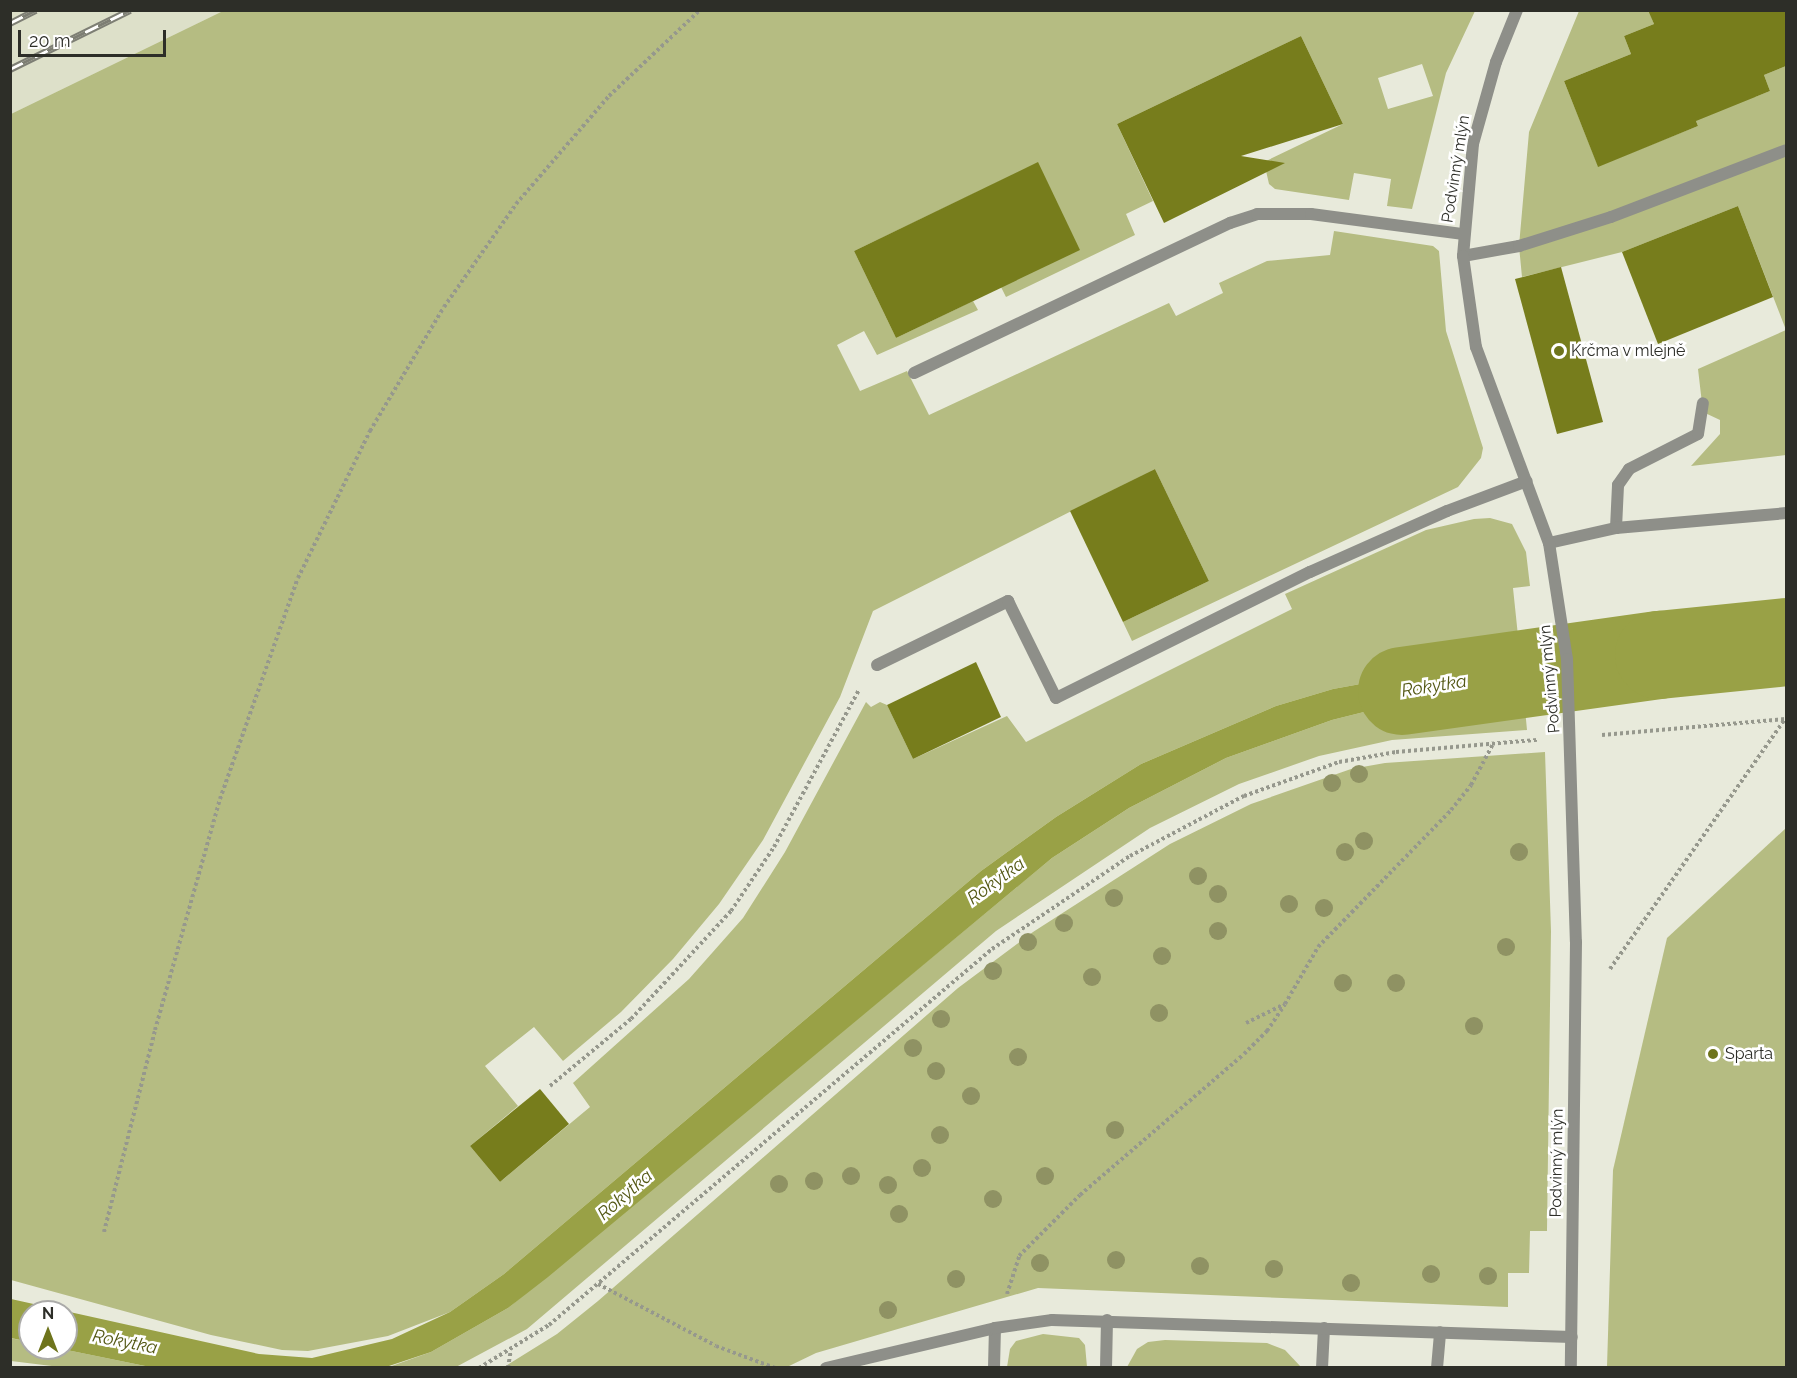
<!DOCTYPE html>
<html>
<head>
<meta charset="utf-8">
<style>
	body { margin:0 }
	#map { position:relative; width:1797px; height:1378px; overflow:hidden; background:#e8eadb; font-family:Raleway,sans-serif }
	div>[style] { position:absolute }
	.built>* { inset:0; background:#dde0c9 }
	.green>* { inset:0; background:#b5bc82 }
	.water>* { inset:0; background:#99a146 }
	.river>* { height:88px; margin:-44px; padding:0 44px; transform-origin:44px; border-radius:44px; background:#99a146 }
	.building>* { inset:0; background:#777d1c }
	.path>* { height:4px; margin-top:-2px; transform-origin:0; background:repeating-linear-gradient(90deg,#96988d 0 3px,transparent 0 6px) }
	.lane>* { height:12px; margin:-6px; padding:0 6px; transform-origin:6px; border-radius:6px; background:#8e8f89 }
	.street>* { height:12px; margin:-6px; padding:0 6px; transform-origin:6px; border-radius:6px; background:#8e8f89 }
	.rail>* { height:7px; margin-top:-3.5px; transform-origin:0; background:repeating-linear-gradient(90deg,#fff 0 14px,#7d7e74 0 28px); box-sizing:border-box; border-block:2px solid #7d7e74 }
	.trees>* { width:18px; height:18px; margin:-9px; border-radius:50%; background:#8f9263 }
	.dots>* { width:16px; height:16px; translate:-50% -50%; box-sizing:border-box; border:3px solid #fff; border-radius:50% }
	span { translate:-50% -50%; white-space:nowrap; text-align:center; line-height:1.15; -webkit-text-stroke:5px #fff; paint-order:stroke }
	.street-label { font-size:16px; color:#2d2e28 }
	.poi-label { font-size:16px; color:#2d2e28 }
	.left { translate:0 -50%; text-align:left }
	.water-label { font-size:18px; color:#545815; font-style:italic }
	.frame { position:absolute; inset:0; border:12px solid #2d2e28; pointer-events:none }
	.north { position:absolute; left:18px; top:1300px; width:60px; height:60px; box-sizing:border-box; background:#fff; border:2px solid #ababa9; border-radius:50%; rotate:0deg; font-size:16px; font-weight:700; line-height:24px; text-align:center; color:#2d2e28 }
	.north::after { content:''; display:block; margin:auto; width:21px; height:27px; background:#6e741c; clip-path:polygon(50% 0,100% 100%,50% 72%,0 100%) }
	.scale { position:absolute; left:18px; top:30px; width:148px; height:27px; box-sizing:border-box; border:3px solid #2d2e28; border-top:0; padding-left:8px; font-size:18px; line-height:21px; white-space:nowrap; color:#2d2e28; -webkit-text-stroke:4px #fff; paint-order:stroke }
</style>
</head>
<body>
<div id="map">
	<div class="built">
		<div style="clip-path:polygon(11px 10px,223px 10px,223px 11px,11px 114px)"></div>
	</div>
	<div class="green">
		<div style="clip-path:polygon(evenodd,223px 11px,1475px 11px,1446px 73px,1412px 209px,1387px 206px,1391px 179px,1354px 173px,1349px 200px,1275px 189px,1269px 184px,1264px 162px,1343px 124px,1301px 36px,1117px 124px,1153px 201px,1126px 214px,1135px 235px,1006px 297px,1001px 287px,1038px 163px,854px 251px,896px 338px,973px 301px,978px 310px,877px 355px,864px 331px,837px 345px,860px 391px,907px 371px,929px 415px,1169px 303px,1176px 316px,1223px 293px,1219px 283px,1267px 261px,1330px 255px,1334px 231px,1433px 246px,1439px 251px,1446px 331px,1483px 448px,1481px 458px,1458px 487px,1132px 641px,1123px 622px,1209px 581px,1155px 469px,873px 611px,840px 697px,763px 840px,719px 904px,673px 959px,621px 1012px,563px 1061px,534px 1027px,485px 1066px,518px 1106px,470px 1146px,500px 1182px,590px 1107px,573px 1083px,689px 979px,743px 918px,785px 852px,866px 702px,871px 707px,880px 702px,887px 705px,913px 759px,1007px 716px,1026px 742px,1292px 609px,1285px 594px,1426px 530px,1474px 519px,1490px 518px,1512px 524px,1526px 552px,1530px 586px,1513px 588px,1520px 655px,1333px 689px,1276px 706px,1141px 764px,1056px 817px,981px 871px,504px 1274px,450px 1312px,388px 1336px,308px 1351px,282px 1350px,211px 1335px,11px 1280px,11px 114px,223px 11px,1422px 64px,1433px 96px,1388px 109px,1378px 78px,1422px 64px)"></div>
		<div style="clip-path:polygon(1579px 11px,1666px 11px,1651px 16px,1654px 24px,1624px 36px,1631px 54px,1564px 81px,1598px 166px,1698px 126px,1690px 106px,1710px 115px,1752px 92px,1755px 97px,1770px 91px,1764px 75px,1786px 66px,1786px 455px,1691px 466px,1720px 434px,1720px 420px,1703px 412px,1698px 369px,1786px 330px,1738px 206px,1622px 252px,1522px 277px,1519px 246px,1529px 132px)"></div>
		<div style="clip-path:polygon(1523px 688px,1527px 730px,1392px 740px,1319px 756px,1239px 784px,1150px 828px,996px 931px,527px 1329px,456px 1367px,386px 1368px,431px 1352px,508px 1308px,1052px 858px,1129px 808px,1226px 758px,1332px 720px,1388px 706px)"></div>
		<div style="clip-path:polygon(1545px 752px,1551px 931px,1547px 1231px,1530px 1231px,1529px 1273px,1508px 1273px,1508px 1307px,1038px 1288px,816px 1353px,787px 1367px,504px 1367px,557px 1334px,598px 1301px,958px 988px,1033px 932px,1170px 844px,1251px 804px,1351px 769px,1385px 763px)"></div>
		<div style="clip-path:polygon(1786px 828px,1786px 1367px,1607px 1367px,1613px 1170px,1667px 938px)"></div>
		<div style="clip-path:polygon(1043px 1334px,1079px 1338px,1085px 1345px,1087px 1367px,1007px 1367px,1010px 1349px,1016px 1341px)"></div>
		<div style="clip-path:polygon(10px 1338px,30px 1342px,30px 1348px,57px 1348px,150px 1367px,60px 1367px,11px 1361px)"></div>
		<div style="clip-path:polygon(1165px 1340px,1267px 1343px,1285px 1350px,1301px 1367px,1127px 1367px,1137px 1349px,1148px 1342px)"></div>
	</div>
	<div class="water">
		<div style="clip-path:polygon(1520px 655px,1523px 688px,1388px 706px,1332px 720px,1226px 758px,1129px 808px,1052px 858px,548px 1277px,508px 1308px,431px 1352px,386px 1367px,150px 1367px,57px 1348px,66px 1348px,66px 1312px,30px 1312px,30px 1342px,11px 1338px,11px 1299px,259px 1354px,312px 1358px,392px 1339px,450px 1312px,504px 1274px,981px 871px,1056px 817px,1141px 764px,1276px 706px,1333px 689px)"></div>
	</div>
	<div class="river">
		<div style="left:1402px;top:691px;width:260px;rotate:-8deg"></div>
		<div style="left:1659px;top:655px;width:128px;rotate:-5.8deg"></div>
	</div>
	<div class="building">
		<div style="clip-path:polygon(1648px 10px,1786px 10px,1786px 66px,1764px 75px,1770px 91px,1696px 121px,1698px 126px,1598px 167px,1564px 81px,1631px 54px,1624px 36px,1654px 24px)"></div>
		<div style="clip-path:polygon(1301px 36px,1343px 124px,1241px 156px,1285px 163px,1164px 223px,1117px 124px)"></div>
		<div style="clip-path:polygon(1038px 162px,1080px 250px,896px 338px,854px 251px)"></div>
		<div style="clip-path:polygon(1738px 206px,1773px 297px,1658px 344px,1622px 252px)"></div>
		<div style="clip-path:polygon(1561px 267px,1603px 422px,1557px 434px,1515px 279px)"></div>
		<div style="clip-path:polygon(1155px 469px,1209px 581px,1123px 622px,1070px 511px)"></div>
		<div style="clip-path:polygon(976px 662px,1001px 717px,913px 759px,887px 705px)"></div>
		<div style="clip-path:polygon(540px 1089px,569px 1124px,500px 1182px,470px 1146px)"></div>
	</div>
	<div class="path">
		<div style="left:1602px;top:735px;width:185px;rotate:-5deg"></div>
		<div style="left:1610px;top:969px;width:305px;rotate:-55deg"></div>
		<div style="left:1246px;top:1023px;width:43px;rotate:-26deg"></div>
		<div style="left:1285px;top:1004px;width:66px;rotate:-59.9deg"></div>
		<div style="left:1318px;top:947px;width:191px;rotate:-45.8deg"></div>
		<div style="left:1451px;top:810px;width:32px;rotate:-51deg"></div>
		<div style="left:1471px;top:785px;width:47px;rotate:-61.8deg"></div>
		<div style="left:550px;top:1086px;width:105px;rotate:-39.6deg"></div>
		<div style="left:631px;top:1019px;width:147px;rotate:-47.2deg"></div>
		<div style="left:731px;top:911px;width:77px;rotate:-56.1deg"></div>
		<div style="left:774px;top:847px;width:179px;rotate:-61.6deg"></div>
		<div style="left:104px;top:1232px;width:208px;rotate:-75.8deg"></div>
		<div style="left:155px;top:1030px;width:240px;rotate:-74.3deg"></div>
		<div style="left:220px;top:799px;width:234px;rotate:-70.6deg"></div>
		<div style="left:298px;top:578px;width:164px;rotate:-63.9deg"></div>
		<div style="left:370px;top:431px;width:144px;rotate:-59.2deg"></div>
		<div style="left:444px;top:307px;width:126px;rotate:-55deg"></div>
		<div style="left:516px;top:204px;width:143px;rotate:-49.3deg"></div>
		<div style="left:609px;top:96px;width:125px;rotate:-43.4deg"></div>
		<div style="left:598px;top:1284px;width:133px;rotate:27.7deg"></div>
		<div style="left:716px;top:1346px;width:63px;rotate:20.4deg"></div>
		<div style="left:1007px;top:1294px;width:40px;rotate:-72deg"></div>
		<div style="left:1019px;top:1256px;width:86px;rotate:-45deg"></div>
		<div style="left:1080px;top:1195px;width:216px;rotate:-40.7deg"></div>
		<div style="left:1244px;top:1054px;width:33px;rotate:-45deg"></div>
		<div style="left:1267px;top:1031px;width:32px;rotate:-56deg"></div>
		<div style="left:479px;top:1368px;width:82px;rotate:-31.6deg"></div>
		<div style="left:549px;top:1325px;width:581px;rotate:-40.32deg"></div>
		<div style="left:992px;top:949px;width:166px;rotate:-34deg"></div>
		<div style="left:1130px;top:856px;width:129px;rotate:-27.8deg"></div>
		<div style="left:1244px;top:796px;width:101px;rotate:-19.7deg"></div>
		<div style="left:1339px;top:762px;width:58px;rotate:-10deg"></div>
		<div style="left:1396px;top:752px;width:142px;rotate:-4.9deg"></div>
		<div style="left:508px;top:1368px;width:18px;rotate:-81deg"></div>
	</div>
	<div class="lane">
		<div style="left:1463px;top:256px;width:57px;rotate:-10.1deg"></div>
		<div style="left:914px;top:373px;width:350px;rotate:-25.4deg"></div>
		<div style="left:1230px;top:223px;width:28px;rotate:-18deg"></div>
		<div style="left:1257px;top:214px;width:54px"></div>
		<div style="left:1311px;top:214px;width:152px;rotate:7.5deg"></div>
		<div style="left:1616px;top:528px;width:43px;rotate:-87.3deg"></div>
		<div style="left:1618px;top:485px;width:19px;rotate:-55deg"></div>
		<div style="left:1629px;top:469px;width:77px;rotate:-26.9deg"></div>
		<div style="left:1698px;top:434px;width:31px;rotate:-81deg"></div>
		<div style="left:1549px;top:543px;width:69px;rotate:-12.6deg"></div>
		<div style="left:1616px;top:528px;width:171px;rotate:-5deg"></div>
		<div style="left:877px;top:665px;width:146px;rotate:-26deg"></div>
		<div style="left:1008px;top:601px;width:108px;rotate:63.7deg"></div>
		<div style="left:1056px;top:698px;width:284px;rotate:-26.4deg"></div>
		<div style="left:1310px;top:572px;width:150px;rotate:-24deg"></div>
		<div style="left:1447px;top:511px;width:85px;rotate:-20.6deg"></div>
		<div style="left:994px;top:1368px;width:40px;rotate:-88.6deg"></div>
		<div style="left:1106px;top:1368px;width:48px;rotate:-88.8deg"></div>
		<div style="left:1322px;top:1368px;width:40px;rotate:-87.1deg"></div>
		<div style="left:1437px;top:1368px;width:36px;rotate:-85deg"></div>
	</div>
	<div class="street">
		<div style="left:1517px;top:10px;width:56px;rotate:112deg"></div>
		<div style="left:1496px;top:62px;width:85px;rotate:105.7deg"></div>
		<div style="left:1473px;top:144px;width:112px;rotate:95.1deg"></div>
		<div style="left:1463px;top:256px;width:92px;rotate:81.9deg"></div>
		<div style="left:1476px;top:347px;width:209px;rotate:69.6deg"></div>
		<div style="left:1549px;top:543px;width:117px;rotate:81.2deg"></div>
		<div style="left:1567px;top:659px;width:283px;rotate:88.2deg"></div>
		<div style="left:1576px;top:942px;width:426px;rotate:90.7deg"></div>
		<div style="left:1519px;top:246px;width:96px;rotate:-17.5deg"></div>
		<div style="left:1611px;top:217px;width:187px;rotate:-20.9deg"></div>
		<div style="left:826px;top:1368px;width:174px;rotate:-13.3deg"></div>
		<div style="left:995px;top:1328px;width:58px;rotate:-8deg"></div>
		<div style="left:1052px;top:1320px;width:520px;rotate:1.87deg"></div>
	</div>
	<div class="rail">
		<div style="left:10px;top:23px;width:29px;rotate:-27deg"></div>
		<div style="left:10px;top:69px;width:134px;rotate:-26.2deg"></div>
	</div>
	<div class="trees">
		<div style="left:1359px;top:774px"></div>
		<div style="left:1332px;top:783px"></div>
		<div style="left:1364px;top:841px"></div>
		<div style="left:1345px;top:852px"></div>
		<div style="left:1519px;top:852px"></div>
		<div style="left:1198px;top:876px"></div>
		<div style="left:1218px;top:894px"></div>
		<div style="left:1114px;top:898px"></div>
		<div style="left:1289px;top:904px"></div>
		<div style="left:1324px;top:908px"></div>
		<div style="left:1064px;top:923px"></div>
		<div style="left:1218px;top:931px"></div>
		<div style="left:1028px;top:942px"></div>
		<div style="left:1506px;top:947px"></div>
		<div style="left:1162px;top:956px"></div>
		<div style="left:993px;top:971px"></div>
		<div style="left:1092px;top:977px"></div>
		<div style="left:1343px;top:983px"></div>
		<div style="left:1396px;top:983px"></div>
		<div style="left:1159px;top:1013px"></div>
		<div style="left:941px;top:1019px"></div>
		<div style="left:1474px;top:1026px"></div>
		<div style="left:913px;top:1048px"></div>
		<div style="left:1018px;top:1057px"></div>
		<div style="left:936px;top:1071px"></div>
		<div style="left:971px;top:1096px"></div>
		<div style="left:1115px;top:1130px"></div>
		<div style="left:940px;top:1135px"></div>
		<div style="left:922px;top:1168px"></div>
		<div style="left:851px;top:1176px"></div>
		<div style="left:1045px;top:1176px"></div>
		<div style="left:814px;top:1181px"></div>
		<div style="left:779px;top:1184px"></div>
		<div style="left:888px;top:1185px"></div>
		<div style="left:993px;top:1199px"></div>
		<div style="left:899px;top:1214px"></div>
		<div style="left:1116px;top:1260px"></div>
		<div style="left:1040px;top:1263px"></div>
		<div style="left:1200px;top:1266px"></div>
		<div style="left:1274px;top:1269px"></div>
		<div style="left:1431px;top:1274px"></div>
		<div style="left:1488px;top:1276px"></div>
		<div style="left:956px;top:1279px"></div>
		<div style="left:1351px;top:1283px"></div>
		<div style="left:888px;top:1310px"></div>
	</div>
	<div class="dots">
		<div style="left:1559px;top:351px;background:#6e741c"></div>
		<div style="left:1713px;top:1054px;background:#6e741c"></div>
	</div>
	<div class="street-label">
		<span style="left:1456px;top:169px;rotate:-81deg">Podvinný mlýn</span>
		<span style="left:1550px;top:679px;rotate:-95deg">Podvinný mlýn</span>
		<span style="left:1557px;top:1163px;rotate:-89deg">Podvinný mlýn</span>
	</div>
	<div class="poi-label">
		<span class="left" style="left:1571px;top:351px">Krčma v mlejně</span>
		<span class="left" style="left:1725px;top:1054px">Sparta</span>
	</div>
	<div class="water-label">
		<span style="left:1434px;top:686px;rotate:-9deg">Rokytka</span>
		<span style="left:996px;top:881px;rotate:-36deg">Rokytka</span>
		<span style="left:625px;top:1195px;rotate:-41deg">Rokytka</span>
		<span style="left:125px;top:1342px;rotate:11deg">Rokytka</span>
	</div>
	<div class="frame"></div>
	<div class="north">N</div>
	<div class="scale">20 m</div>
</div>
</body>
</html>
